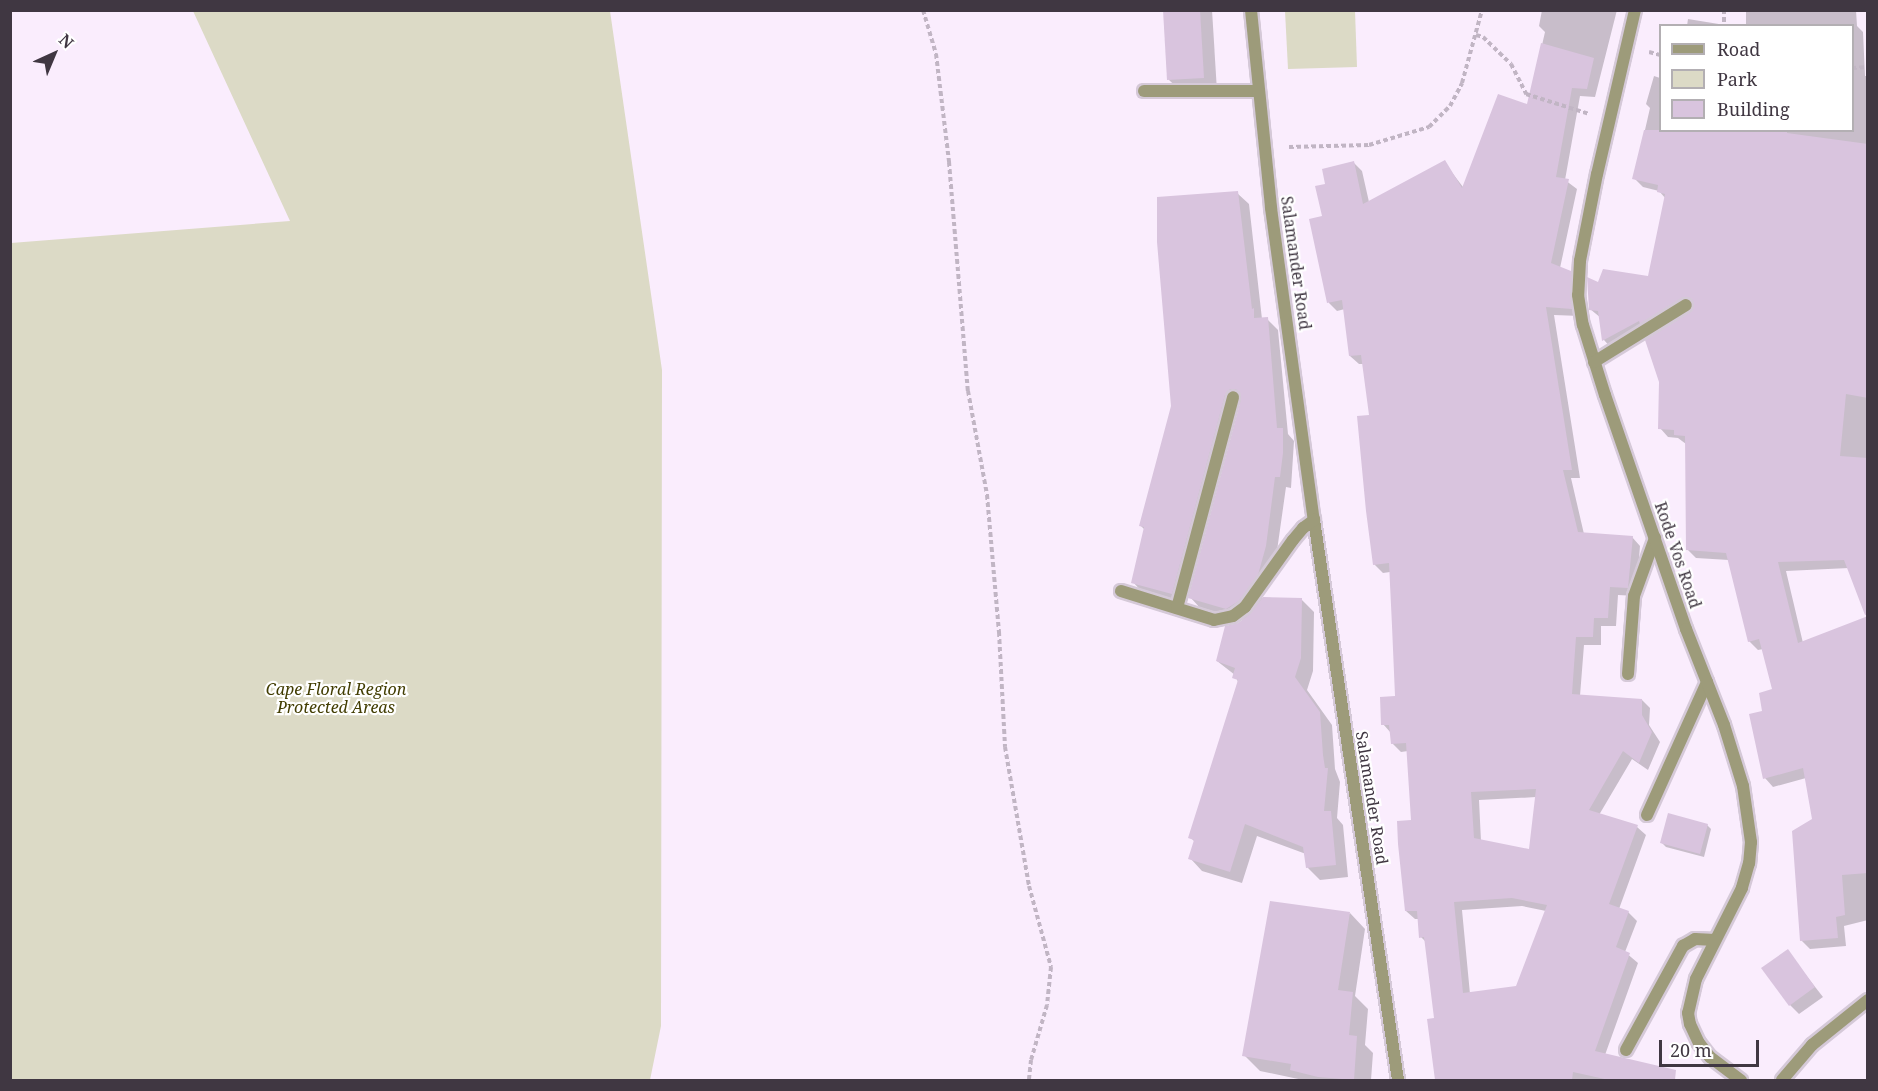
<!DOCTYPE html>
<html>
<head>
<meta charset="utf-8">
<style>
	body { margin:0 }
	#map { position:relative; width:1878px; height:1091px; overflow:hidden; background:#faedfd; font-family:"Noto Serif",serif }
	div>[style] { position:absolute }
	.green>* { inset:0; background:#dcdac6 }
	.shadow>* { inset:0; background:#0003 }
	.building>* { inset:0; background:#d9c4de }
	.path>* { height:4px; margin-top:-2px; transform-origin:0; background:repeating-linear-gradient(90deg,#c1b5c4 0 4.5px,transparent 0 7.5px) }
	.roads { filter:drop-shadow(2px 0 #d5c9d8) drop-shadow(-2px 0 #d5c9d8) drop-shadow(0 2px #d5c9d8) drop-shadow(0 -2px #d5c9d8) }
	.service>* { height:12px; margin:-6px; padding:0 6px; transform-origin:6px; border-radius:6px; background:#9d9b7a }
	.minor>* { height:12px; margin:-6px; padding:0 6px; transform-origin:6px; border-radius:6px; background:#9d9b7a }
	span { translate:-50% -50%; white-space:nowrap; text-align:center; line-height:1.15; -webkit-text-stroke:4.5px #fff; paint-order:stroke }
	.street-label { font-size:16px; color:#403742 }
	.park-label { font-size:16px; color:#423d02; font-style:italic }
	.frame { position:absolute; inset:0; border:12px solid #403742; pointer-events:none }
	.legend { position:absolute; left:1659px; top:24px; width:195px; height:108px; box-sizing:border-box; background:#fff; border:2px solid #b3afb3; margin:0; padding:8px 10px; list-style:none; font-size:18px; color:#403742 }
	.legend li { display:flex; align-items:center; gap:12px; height:30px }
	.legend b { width:30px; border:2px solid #b3afb3 }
	.north { position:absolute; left:24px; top:24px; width:60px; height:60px; -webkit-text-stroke:4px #fff; paint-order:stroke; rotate:44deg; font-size:16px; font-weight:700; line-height:24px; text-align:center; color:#403742 }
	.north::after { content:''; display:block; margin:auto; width:21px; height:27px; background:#403742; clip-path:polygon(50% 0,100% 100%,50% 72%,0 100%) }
	.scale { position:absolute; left:1659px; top:1040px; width:100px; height:27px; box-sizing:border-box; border:3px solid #403742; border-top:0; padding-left:8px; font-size:18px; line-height:21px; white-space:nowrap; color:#403742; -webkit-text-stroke:4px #fff; paint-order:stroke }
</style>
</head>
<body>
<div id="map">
	<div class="green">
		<div style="clip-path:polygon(193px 11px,610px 11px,662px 370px,661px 1026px,650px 1080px,11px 1080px,11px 243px,290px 221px)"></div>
		<div style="clip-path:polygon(1285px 11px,1355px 11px,1357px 67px,1288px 69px)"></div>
	</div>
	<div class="shadow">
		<div style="clip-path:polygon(1164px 10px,1212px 10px,1217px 91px,1183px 93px,1169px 80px)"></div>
		<div style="clip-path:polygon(evenodd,1542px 10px,1617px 10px,1595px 97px,1580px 96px,1565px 180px,1577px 189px,1560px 268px,1570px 272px,1579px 281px,1580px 316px,1554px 315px,1580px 478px,1571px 478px,1584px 534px,1632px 537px,1640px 546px,1636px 596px,1618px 595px,1616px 626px,1601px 626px,1601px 645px,1584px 645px,1580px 696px,1642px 700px,1650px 708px,1649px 725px,1660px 742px,1648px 770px,1632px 759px,1599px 815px,1637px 827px,1646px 835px,1619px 909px,1628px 912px,1637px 921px,1625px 952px,1638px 963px,1605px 1055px,1664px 1075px,1663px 1080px,1448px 1080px,1445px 1046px,1426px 942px,1421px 937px,1420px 919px,1415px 919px,1406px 911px,1413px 822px,1408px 751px,1401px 752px,1392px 743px,1391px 733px,1383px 724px,1397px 697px,1390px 572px,1383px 573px,1374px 564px,1370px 416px,1364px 364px,1359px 364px,1350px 356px,1345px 309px,1337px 311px,1329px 303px,1323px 217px,1327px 185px,1353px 162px,1362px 171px,1369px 202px,1444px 162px,1463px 187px,1528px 106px,1545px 32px,1539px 26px,1542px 10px,1536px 797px,1530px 851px,1481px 841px,1479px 800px,1536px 797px,1542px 10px,1522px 906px,1546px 911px,1517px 988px,1470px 994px,1462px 910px,1522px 906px)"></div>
		<div style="clip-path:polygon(1746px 10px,1856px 10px,1857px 26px,1863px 32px,1865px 76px,1868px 76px,1868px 616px,1849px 568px,1786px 571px,1803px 643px,1868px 617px,1868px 920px,1844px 926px,1846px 946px,1810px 949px,1801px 940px,1813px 820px,1806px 778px,1773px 787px,1765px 778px,1764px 712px,1773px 691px,1763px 649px,1758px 650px,1749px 641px,1729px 560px,1696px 558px,1687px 549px,1686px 444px,1678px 438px,1668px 437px,1660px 428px,1694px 304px,1612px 349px,1604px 340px,1601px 318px,1590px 309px,1599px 284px,1649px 277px,1666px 199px,1659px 191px,1643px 187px,1634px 178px,1650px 108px,1646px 104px,1654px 76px,1660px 78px,1660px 130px,1852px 130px,1852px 26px,1746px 26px)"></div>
		<div style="clip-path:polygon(1688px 19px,1731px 26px,1687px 26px)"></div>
		<div style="clip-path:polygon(1237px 193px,1249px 204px,1262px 319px,1267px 319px,1278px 330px,1288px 434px,1294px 441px,1291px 488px,1286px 487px,1276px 558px,1269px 586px,1261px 598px,1301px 599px,1314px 612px,1313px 671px,1307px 690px,1332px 725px,1335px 769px,1340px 782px,1337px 818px,1343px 825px,1348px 877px,1320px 880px,1308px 868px,1306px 854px,1257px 836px,1242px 883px,1202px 871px,1190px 858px,1195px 842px,1190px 837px,1238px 682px,1235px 675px,1217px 661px,1238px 624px,1244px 620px,1201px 609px,1190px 597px,1241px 403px,1236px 406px,1183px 604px,1144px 594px,1133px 582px,1145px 530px,1140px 525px)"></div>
		<div style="clip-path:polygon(1707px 825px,1711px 829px,1704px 857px,1666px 847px,1662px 843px)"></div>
		<div style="clip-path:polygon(1350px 913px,1365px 929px,1355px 996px,1368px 1009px,1365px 1045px,1373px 1053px,1371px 1080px,1303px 1080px,1260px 1071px,1244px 1055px)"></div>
		<div style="clip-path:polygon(1787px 951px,1823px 997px,1799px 1014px,1790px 1005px)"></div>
	</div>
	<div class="building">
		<div style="clip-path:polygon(1163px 10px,1200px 10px,1204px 78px,1167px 80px)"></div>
		<div style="clip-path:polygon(evenodd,1541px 43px,1594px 58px,1587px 89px,1572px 88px,1556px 177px,1569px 179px,1551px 263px,1571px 271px,1572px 309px,1546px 307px,1572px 470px,1563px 470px,1578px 532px,1633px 536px,1628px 588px,1610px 587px,1608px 618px,1594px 618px,1593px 637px,1576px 637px,1572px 694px,1642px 699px,1642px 715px,1652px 732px,1639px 763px,1623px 751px,1589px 810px,1638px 825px,1609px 904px,1629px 911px,1616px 947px,1630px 953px,1595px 1051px,1676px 1070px,1675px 1080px,1609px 1080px,1573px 1072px,1572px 1080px,1435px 1080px,1427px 1019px,1434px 1018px,1424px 937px,1419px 938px,1417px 911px,1405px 911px,1398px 844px,1397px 821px,1411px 820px,1406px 743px,1391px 744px,1389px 725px,1381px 725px,1380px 697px,1395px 696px,1392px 626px,1389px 563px,1373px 565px,1366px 511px,1357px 416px,1369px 415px,1361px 355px,1349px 356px,1342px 300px,1327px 303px,1309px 219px,1322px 216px,1315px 186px,1325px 184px,1322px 169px,1354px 161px,1363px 204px,1445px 160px,1462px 188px,1498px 94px,1527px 104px,1541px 43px,1536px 789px,1529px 849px,1474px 838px,1471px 792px,1536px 789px,1541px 43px,1512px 898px,1547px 905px,1516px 986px,1463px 993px,1454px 902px,1512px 898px)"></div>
		<div style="clip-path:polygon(1644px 130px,1787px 130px,1787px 133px,1868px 144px,1868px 398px,1846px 394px,1840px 456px,1868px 458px,1868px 614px,1865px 615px,1844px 560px,1778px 562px,1798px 643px,1868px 616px,1868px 873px,1842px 875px,1845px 915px,1836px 917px,1838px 938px,1800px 941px,1792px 831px,1812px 819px,1803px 768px,1763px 779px,1749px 714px,1762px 711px,1759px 693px,1772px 689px,1759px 639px,1748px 642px,1726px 553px,1686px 550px,1685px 436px,1674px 435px,1674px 430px,1658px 429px,1659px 382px,1645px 340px,1690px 312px,1693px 301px,1689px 298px,1682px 298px,1640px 324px,1639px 321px,1602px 341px,1598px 311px,1589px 310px,1587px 277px,1598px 282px,1603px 269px,1648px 276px,1665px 194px,1657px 192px,1658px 185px,1632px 179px)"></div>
		<div style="clip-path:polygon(1238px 191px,1252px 309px,1254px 308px,1254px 318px,1268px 317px,1277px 428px,1283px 428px,1283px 453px,1280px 477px,1275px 477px,1266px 546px,1258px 575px,1239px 601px,1226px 609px,1188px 598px,1241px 399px,1236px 389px,1230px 389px,1225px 395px,1172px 594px,1131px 583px,1144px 527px,1139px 526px,1171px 406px,1157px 242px,1157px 197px)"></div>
		<div style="clip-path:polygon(1263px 597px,1302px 598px,1301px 658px,1295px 677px,1320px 712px,1323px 755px,1325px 768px,1328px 768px,1324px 811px,1331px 811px,1336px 865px,1306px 868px,1303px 847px,1245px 824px,1230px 872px,1188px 859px,1194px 840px,1188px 838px,1238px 680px,1232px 678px,1235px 668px,1216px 661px,1225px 626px,1238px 623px,1250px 614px)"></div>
		<div style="clip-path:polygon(1668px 813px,1708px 824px,1700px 854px,1660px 843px)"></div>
		<div style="clip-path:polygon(1270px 901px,1350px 912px,1338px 990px,1353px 992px,1349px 1035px,1357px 1036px,1354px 1080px,1318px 1077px,1290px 1070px,1291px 1064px,1242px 1056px)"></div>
		<div style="clip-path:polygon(1788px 949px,1815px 987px,1789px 1006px,1761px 968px)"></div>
	</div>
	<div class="path">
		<div style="left:923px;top:10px;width:46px;rotate:73.5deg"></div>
		<div style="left:936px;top:54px;width:109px;rotate:83.1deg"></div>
		<div style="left:949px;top:162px;width:230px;rotate:85.3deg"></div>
		<div style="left:968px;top:391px;width:106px;rotate:79.6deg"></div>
		<div style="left:987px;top:495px;width:138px;rotate:85deg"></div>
		<div style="left:999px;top:632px;width:115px;rotate:87deg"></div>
		<div style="left:1005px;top:747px;width:141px;rotate:80.2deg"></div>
		<div style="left:1029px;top:886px;width:84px;rotate:74.8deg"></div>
		<div style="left:1051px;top:967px;width:38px;rotate:96deg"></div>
		<div style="left:1047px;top:1005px;width:57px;rotate:106.2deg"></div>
		<div style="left:1031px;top:1060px;width:20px;rotate:96deg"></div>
		<div style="left:1724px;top:10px;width:16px;rotate:90deg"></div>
		<div style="left:1476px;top:35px;width:7px;rotate:16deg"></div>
		<div style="left:1483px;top:37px;width:39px;rotate:44deg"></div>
		<div style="left:1511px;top:64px;width:34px;rotate:63deg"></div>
		<div style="left:1526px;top:94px;width:66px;rotate:17.6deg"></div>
		<div style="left:1649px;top:52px;width:11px;rotate:15deg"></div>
		<div style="left:1852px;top:68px;width:16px;rotate:-4deg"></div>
		<div style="left:1289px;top:147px;width:80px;rotate:-1.4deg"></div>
		<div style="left:1369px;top:145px;width:63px;rotate:-16.7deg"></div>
		<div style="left:1429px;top:127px;width:30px;rotate:-45deg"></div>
		<div style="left:1450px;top:106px;width:26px;rotate:-62deg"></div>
		<div style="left:1462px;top:83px;width:76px;rotate:-74.7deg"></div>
	</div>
	<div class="roads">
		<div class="service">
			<div style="left:1144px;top:91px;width:113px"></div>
			<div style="left:1628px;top:674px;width:78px;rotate:-85.6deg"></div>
			<div style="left:1634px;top:596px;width:62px;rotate:-70.1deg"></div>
			<div style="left:1647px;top:815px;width:146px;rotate:-65.7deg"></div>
			<div style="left:1626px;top:1050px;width:119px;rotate:-61.3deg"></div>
			<div style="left:1683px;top:946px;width:14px;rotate:-30deg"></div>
			<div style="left:1695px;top:939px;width:20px;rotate:3deg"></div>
		</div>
		<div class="minor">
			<div style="left:1251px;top:10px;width:199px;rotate:84.2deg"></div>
			<div style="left:1271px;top:208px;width:315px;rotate:82.2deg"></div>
			<div style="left:1314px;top:520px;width:566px;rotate:81.47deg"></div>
			<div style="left:1635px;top:10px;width:168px;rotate:103deg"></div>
			<div style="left:1597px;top:174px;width:89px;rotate:101.1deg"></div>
			<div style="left:1580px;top:261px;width:34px;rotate:93deg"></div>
			<div style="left:1578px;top:295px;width:30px;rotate:81deg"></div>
			<div style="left:1583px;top:325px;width:73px;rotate:72.6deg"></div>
			<div style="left:1605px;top:395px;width:248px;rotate:70.9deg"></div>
			<div style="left:1686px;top:629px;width:103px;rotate:68.4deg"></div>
			<div style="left:1724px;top:725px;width:64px;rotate:72.7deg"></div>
			<div style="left:1743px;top:786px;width:57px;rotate:81.9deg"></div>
			<div style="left:1751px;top:842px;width:21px;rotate:95deg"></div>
			<div style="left:1749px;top:863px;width:26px;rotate:106deg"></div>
			<div style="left:1742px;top:888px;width:102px;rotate:116.8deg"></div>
			<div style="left:1696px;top:979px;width:35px;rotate:103deg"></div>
			<div style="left:1688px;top:1013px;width:11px;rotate:80deg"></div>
			<div style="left:1690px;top:1024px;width:21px;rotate:65deg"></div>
			<div style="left:1699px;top:1043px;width:18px;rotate:52deg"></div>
			<div style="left:1710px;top:1057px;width:39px;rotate:37deg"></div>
			<div style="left:1594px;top:362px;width:108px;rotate:-31.8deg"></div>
			<div style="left:1121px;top:591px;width:97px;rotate:17.3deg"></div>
			<div style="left:1214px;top:620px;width:19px;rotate:-12deg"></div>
			<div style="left:1233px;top:616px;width:15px;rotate:-37deg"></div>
			<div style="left:1245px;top:607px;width:82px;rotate:-54.4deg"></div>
			<div style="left:1293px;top:540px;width:16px;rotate:-50deg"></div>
			<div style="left:1303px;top:528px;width:14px;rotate:-36deg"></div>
			<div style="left:1177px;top:608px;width:218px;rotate:-75.1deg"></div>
			<div style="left:1782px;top:1080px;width:46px;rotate:-49.4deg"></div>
			<div style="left:1812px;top:1045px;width:72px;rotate:-38.8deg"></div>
		</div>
	</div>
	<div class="street-label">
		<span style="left:1296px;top:263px;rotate:82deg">Salamander Road</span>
		<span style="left:1678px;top:555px;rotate:71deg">Rode Vos Road</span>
		<span style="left:1372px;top:798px;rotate:81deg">Salamander Road</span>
	</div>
	<div class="park-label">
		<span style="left:336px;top:698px">Cape Floral Region<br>Protected Areas</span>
	</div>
	<div class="frame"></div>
	<ul class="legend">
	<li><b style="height:8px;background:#9d9b7a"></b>Road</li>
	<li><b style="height:16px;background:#dcdac6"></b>Park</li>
	<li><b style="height:16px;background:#d9c4de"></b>Building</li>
	</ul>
	<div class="north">N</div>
	<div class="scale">20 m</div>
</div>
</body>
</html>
